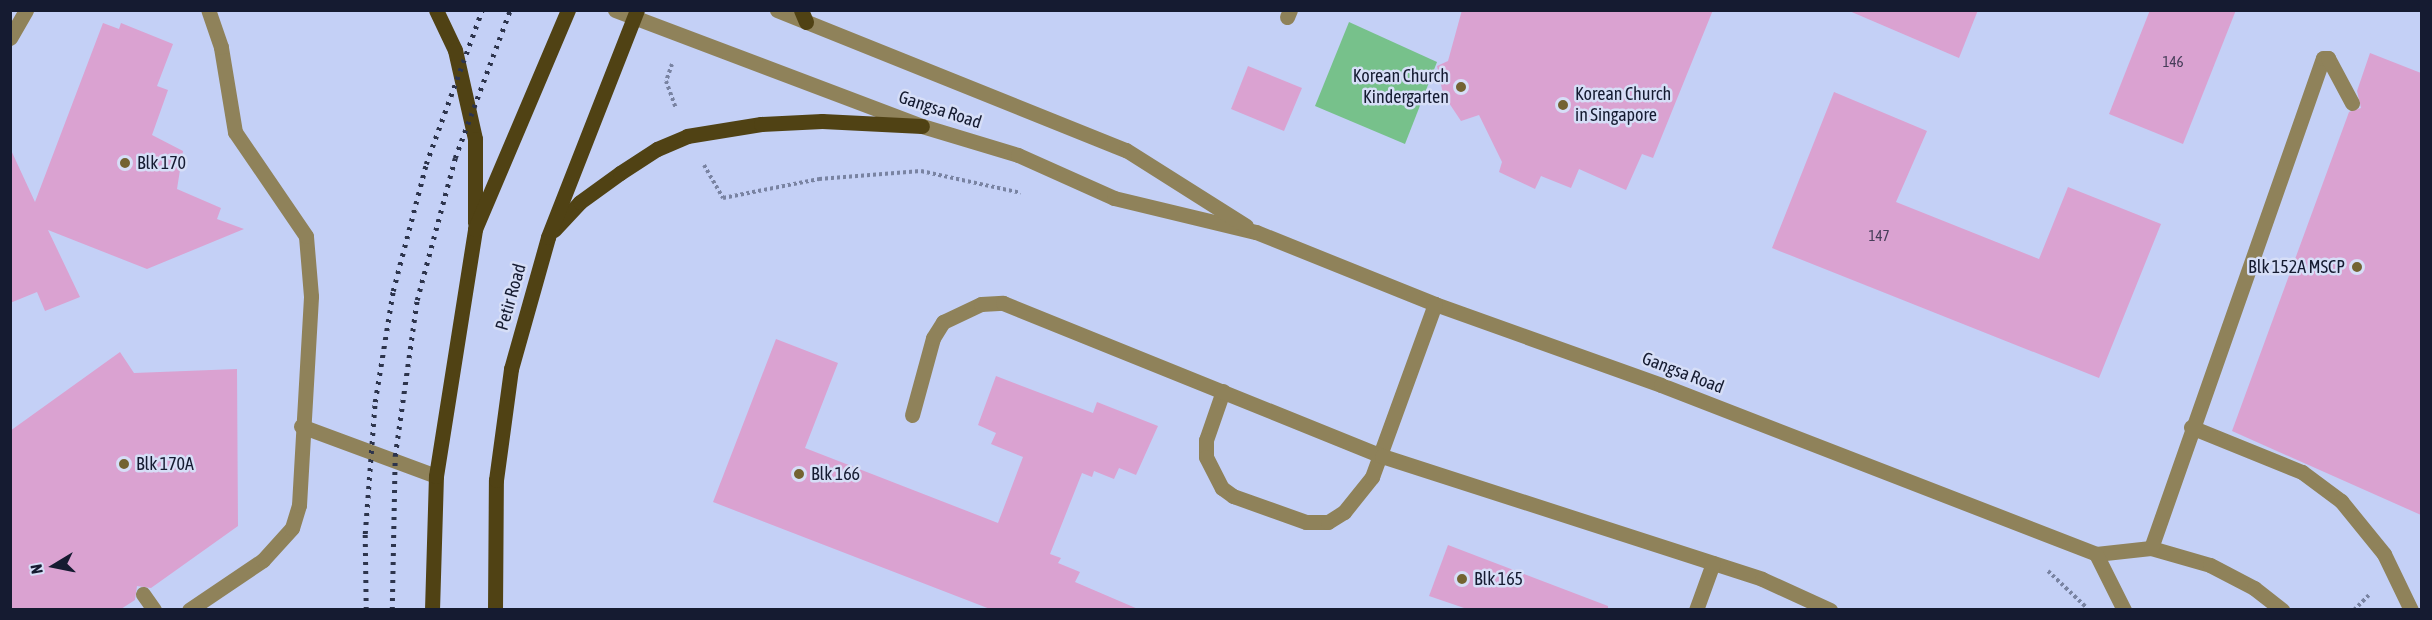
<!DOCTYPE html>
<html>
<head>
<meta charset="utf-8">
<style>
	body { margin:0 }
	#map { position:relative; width:2432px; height:620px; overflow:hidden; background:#c4d0f6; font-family:"Asap Condensed",sans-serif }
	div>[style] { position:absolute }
	.green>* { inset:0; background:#77c18b }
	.building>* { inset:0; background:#daa2d1 }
	.path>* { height:4px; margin-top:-2px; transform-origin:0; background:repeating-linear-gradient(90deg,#7983a2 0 3px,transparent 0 6px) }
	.minor>* { height:15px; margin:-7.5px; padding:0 7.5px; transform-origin:7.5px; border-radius:7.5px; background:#8f825a }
	.major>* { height:15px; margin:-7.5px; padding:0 7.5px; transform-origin:7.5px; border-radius:7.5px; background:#504214 }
	.rail>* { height:4.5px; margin-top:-2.25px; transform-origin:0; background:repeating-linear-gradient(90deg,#2d344c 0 3px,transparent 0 9px) }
	.dots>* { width:16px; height:16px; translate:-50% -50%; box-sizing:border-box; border:3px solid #d6def7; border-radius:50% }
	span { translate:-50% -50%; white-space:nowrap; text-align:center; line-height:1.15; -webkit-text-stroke:5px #d6def7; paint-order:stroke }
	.number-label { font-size:15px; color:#463d59 }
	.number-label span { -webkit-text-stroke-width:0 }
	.poi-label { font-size:18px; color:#151b31 }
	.right { translate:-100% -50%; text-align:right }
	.left { translate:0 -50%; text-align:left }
	.street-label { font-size:18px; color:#151b31 }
	.frame { position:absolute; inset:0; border:12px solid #151b31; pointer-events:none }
	.north { position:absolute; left:24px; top:536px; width:60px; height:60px; -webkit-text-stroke:4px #d6def7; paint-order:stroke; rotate:260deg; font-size:16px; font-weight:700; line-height:24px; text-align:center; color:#151b31 }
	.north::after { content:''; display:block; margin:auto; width:21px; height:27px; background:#151b31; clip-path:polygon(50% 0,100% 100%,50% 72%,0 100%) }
</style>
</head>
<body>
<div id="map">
	<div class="green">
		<div style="clip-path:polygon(1349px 22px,1437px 62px,1405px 144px,1315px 106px)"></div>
	</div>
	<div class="building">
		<div style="clip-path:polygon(1462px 10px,1713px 10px,1653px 158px,1642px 154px,1626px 190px,1579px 169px,1571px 188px,1541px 176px,1535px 189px,1499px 172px,1502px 162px,1479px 115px,1461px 121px,1443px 94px,1437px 66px,1448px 61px)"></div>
		<div style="clip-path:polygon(1847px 10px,1978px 10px,1959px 58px)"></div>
		<div style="clip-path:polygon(2150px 10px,2236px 10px,2183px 144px,2109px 114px)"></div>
		<div style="clip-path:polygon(103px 23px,119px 29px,121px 23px,173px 44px,157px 86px,168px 90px,152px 135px,183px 151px,177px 189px,221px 208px,217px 219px,244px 229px,147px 269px,48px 230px,80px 297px,45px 311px,37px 292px,10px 303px,10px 148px,35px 202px)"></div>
		<div style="clip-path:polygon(2370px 53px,2421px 73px,2421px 515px,2232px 431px,2349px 112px,2361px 108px,2357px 91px)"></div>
		<div style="clip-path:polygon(1248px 66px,1302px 88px,1284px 131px,1231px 109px)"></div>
		<div style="clip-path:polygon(1834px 92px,1927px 131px,1896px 202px,2039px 259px,2068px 187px,2161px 224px,2099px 378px,1772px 248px)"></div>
		<div style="clip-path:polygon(776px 339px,838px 363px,805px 448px,998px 523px,1023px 457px,991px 444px,996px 433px,978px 425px,996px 376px,1093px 413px,1097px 402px,1158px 426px,1136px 475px,1119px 468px,1114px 479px,1094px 471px,1092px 477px,1082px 473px,1050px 554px,1061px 558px,1058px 563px,1080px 572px,1075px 582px,1138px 609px,990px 609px,713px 502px)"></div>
		<div style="clip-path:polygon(120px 352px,134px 373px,237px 369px,238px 526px,151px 588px,137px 586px,135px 600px,121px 609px,10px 609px,10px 431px)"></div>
		<div style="clip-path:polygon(1448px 545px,1608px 606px,1608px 609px,1467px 609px,1429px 596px)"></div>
	</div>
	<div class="path">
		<div style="left:672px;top:64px;width:18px;rotate:109deg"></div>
		<div style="left:666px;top:81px;width:29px;rotate:70deg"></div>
		<div style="left:704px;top:165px;width:38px;rotate:60deg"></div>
		<div style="left:723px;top:198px;width:98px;rotate:-11.2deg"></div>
		<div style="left:819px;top:179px;width:102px;rotate:-4.5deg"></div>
		<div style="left:921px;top:171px;width:102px;rotate:12.4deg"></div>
		<div style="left:2048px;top:571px;width:52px;rotate:43.5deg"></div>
		<div style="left:2354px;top:610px;width:21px;rotate:-45deg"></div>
	</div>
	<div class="minor">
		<div style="left:615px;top:10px;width:328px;rotate:20.7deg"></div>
		<div style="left:922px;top:126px;width:100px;rotate:16.8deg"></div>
		<div style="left:1018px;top:155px;width:105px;rotate:24.1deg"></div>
		<div style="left:1114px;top:198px;width:146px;rotate:13.5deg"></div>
		<div style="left:1256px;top:232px;width:193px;rotate:21.9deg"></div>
		<div style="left:1435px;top:304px;width:240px;rotate:19.7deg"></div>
		<div style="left:1661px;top:385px;width:467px;rotate:21.2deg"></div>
		<div style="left:2096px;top:554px;width:55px;rotate:-6.2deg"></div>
		<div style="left:2151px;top:548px;width:61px;rotate:16.1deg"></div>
		<div style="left:2210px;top:565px;width:50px;rotate:27.6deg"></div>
		<div style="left:2254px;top:588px;width:36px;rotate:38deg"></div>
		<div style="left:777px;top:10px;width:376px;rotate:21.9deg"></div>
		<div style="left:1126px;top:150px;width:142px;rotate:32.3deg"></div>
		<div style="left:1287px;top:17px;width:8px;rotate:-67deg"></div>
		<div style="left:10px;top:38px;width:32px;rotate:-60deg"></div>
		<div style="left:1223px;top:391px;width:52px;rotate:109.1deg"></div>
		<div style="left:1206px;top:440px;width:17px;rotate:90deg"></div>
		<div style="left:1206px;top:457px;width:35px;rotate:63deg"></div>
		<div style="left:1222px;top:488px;width:14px;rotate:36deg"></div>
		<div style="left:1233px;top:496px;width:77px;rotate:19.6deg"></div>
		<div style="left:1306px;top:522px;width:22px"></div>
		<div style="left:1328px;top:522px;width:19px;rotate:-32deg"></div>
		<div style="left:1344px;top:512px;width:45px;rotate:-51.3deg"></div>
		<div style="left:1372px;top:477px;width:184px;rotate:-70deg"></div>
		<div style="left:912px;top:415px;width:80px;rotate:-74.7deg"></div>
		<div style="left:933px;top:338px;width:19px;rotate:-58deg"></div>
		<div style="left:943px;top:322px;width:42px;rotate:-25.3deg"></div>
		<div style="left:981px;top:304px;width:22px;rotate:-3deg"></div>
		<div style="left:1003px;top:303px;width:409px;rotate:22deg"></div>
		<div style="left:1382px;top:456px;width:399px;rotate:17.9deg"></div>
		<div style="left:1762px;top:579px;width:75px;rotate:24.5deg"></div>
		<div style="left:301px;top:426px;width:144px;rotate:20.3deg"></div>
		<div style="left:2191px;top:427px;width:120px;rotate:22.1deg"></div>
		<div style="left:2302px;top:472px;width:49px;rotate:36.6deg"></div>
		<div style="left:2341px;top:501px;width:68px;rotate:50.9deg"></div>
		<div style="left:2384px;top:554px;width:62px;rotate:64.3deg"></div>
		<div style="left:2151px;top:548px;width:519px;rotate:-70.66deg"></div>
		<div style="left:2323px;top:58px;width:5px"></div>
		<div style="left:2328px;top:58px;width:51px;rotate:61.9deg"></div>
		<div style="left:2096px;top:554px;width:63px;rotate:63.4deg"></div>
		<div style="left:143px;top:594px;width:19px;rotate:55deg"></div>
		<div style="left:189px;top:610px;width:89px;rotate:-34deg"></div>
		<div style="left:263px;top:560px;width:43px;rotate:-47.8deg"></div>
		<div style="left:292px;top:528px;width:24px;rotate:-73deg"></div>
		<div style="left:299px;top:505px;width:209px;rotate:-86.7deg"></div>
		<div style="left:311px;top:296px;width:60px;rotate:-94.8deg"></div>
		<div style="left:306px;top:236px;width:126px;rotate:-124.3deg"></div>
		<div style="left:235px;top:132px;width:86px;rotate:-99.4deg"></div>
		<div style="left:221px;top:47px;width:39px;rotate:-109deg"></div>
		<div style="left:1696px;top:610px;width:50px;rotate:-70.1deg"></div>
	</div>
	<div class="major">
		<div style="left:436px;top:10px;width:44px;rotate:64.6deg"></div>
		<div style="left:455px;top:50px;width:91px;rotate:77.3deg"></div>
		<div style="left:475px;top:139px;width:84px;rotate:90deg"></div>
		<div style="left:801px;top:10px;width:13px;rotate:67deg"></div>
		<div style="left:554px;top:230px;width:38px;rotate:-47deg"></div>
		<div style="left:580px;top:202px;width:49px;rotate:-35.9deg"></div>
		<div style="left:620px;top:173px;width:44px;rotate:-33deg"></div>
		<div style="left:657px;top:149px;width:33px;rotate:-23deg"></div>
		<div style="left:687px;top:136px;width:75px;rotate:-9.2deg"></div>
		<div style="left:761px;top:124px;width:61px;rotate:-2.8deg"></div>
		<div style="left:822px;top:121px;width:100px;rotate:2.9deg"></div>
		<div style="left:432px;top:610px;width:134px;rotate:-88.3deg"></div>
		<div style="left:436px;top:476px;width:250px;rotate:-81deg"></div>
		<div style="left:475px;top:229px;width:238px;rotate:-67deg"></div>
		<div style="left:495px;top:610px;width:130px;rotate:-89.6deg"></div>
		<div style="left:496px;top:480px;width:112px;rotate:-82.3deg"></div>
		<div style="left:511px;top:369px;width:137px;rotate:-74.3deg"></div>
		<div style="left:548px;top:237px;width:244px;rotate:-68.6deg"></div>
	</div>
	<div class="rail">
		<div style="left:366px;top:610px;width:76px;rotate:-90.8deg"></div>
		<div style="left:365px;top:534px;width:132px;rotate:-85.7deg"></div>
		<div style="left:375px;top:402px;width:112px;rotate:-80.8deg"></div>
		<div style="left:393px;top:291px;width:131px;rotate:-75.4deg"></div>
		<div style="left:426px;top:164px;width:164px;rotate:-70deg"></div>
		<div style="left:392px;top:610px;width:154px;rotate:-88.9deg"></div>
		<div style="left:395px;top:456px;width:158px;rotate:-82deg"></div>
		<div style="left:417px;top:300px;width:147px;rotate:-75deg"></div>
		<div style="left:455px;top:158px;width:158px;rotate:-69.6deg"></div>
	</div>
	<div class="dots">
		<div style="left:1461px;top:87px;background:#736331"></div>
		<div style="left:1563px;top:105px;background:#736331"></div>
		<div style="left:125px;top:163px;background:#736331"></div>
		<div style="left:2357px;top:267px;background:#736331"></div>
		<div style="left:124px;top:464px;background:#736331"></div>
		<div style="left:799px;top:474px;background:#736331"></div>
		<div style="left:1462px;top:579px;background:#736331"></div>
	</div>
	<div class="number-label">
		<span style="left:2173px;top:62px">146</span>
		<span style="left:1879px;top:236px">147</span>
	</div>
	<div class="poi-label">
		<span class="right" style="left:1449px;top:87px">Korean Church<br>Kindergarten</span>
		<span class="left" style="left:1575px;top:105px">Korean Church<br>in Singapore</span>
		<span class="left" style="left:137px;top:163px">Blk 170</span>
		<span class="right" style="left:2345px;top:267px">Blk 152A MSCP</span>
		<span class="left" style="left:136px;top:464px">Blk 170A</span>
		<span class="left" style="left:811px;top:474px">Blk 166</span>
		<span class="left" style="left:1474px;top:579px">Blk 165</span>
	</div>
	<div class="street-label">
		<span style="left:940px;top:110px;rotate:18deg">Gangsa Road</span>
		<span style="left:511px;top:297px;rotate:-74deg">Petir Road</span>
		<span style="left:1683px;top:373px;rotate:21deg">Gangsa Road</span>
	</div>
	<div class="frame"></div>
	<div class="north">N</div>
</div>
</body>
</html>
